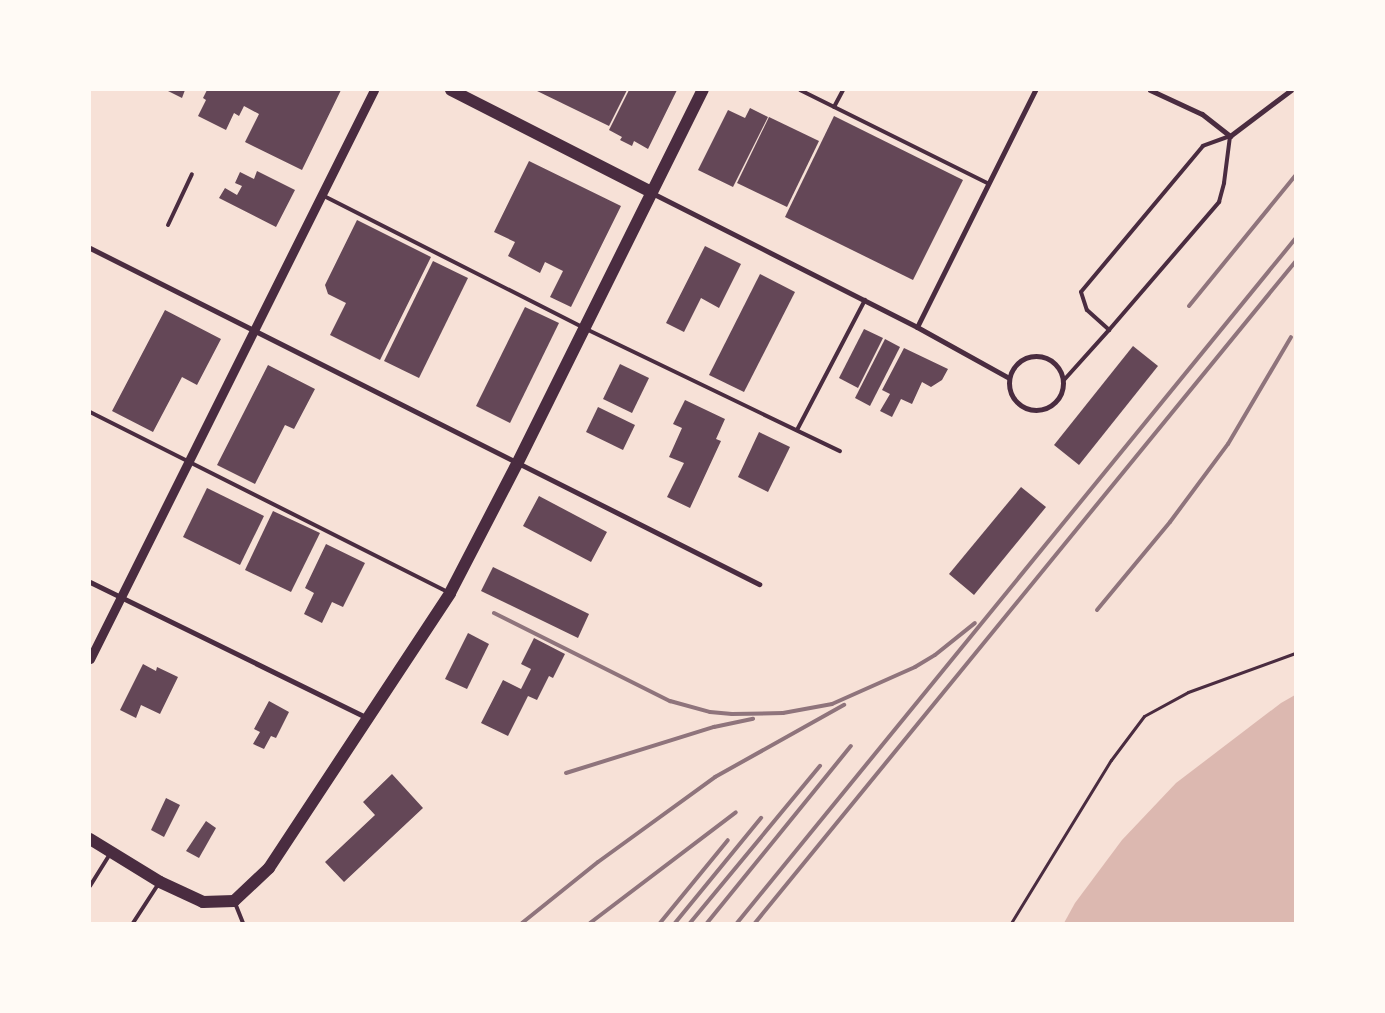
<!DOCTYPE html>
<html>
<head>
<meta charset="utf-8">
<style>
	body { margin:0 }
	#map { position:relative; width:1385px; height:1013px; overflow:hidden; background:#f7e1d7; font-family:"Exo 2",sans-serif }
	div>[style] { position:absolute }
	.water>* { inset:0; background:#dcb8b0 }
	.building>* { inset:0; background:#644757 }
	.path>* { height:3px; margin:-1.5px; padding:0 1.5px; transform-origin:1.5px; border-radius:1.5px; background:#4a2c40 }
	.service>* { height:4px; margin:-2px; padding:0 2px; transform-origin:2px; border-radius:2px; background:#4a2c40 }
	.minor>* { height:5px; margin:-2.5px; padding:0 2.5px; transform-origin:2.5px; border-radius:2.5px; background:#4a2c40 }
	.minor>.ring { margin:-2.5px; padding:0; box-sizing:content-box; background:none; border:5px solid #4a2c40; border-radius:50% }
	.tertiary>* { height:9px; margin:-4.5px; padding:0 4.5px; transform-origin:4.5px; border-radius:4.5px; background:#4a2c40 }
	.primary>* { height:12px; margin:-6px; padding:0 6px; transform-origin:6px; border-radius:6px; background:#4a2c40 }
	.rail>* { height:4px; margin:-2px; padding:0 2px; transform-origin:2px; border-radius:2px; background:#8f747c }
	span { translate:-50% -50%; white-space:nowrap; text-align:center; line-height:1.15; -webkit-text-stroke:4px #fffaf5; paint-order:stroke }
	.frame { position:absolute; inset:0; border:91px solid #fffaf5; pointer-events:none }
</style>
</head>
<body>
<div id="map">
	<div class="water">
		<div style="clip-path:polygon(1295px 695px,1295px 923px,1064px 923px,1075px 903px,1122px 840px,1176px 783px,1281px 703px)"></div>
	</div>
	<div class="building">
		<div style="clip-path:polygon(166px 90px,185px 90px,182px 98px)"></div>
		<div style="clip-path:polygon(207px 90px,341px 90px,302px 170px,245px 142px,259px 114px,244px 106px,239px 116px,234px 113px,226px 130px,198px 116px,206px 100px,203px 98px)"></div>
		<div style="clip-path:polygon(535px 90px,627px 90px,609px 126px)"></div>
		<div style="clip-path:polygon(629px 90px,677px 90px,648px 149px,634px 141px,632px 146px,620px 140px,622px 137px,609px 130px)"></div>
		<div style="clip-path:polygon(750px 108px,768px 117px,733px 187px,698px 170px,728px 110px,745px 118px)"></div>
		<div style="clip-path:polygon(834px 116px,963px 180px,913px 280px,785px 217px)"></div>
		<div style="clip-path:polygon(769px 117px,819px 141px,787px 207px,737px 183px)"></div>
		<div style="clip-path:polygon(529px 161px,621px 206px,571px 307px,550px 297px,563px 271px,545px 262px,540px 273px,508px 256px,515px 242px,494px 232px)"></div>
		<div style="clip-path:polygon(257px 171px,295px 190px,276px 227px,219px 198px,225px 188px,237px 195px,242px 186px,235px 183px,240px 172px,254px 179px)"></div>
		<div style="clip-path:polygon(357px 220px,431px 257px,380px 360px,330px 335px,346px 303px,328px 294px,325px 285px)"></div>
		<div style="clip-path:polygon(705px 246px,741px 264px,719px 308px,701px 298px,684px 332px,666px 323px)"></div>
		<div style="clip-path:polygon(433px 261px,468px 278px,419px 378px,384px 361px)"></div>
		<div style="clip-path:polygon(760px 274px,795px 292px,744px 392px,709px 375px)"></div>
		<div style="clip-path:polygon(525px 307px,559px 323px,510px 423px,476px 406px)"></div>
		<div style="clip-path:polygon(165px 310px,221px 339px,197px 385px,182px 377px,153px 432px,112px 411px)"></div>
		<div style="clip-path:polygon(864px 329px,883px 338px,858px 388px,839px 378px)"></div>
		<div style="clip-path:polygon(885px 339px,900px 347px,870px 406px,855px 398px)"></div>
		<div style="clip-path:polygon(1133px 346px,1158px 366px,1079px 465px,1054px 445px)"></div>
		<div style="clip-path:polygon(904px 348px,948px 369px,942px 380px,931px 387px,922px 382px,912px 404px,901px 399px,892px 417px,880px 411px,890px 394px,882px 390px)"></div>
		<div style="clip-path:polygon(620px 364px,649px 378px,632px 413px,603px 399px)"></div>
		<div style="clip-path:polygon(268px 365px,315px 389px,294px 429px,285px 425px,255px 484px,217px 465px)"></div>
		<div style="clip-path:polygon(685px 400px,725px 419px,716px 439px,721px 441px,690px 508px,667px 497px,684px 463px,669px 457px,682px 428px,673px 424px)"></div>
		<div style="clip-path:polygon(598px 407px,635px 425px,623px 450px,586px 432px)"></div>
		<div style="clip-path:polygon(759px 432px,790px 447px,768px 492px,738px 477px)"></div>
		<div style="clip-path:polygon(1021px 487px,1046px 507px,974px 595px,949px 574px)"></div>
		<div style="clip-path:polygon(207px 488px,264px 516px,240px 565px,183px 537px)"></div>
		<div style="clip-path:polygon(539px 496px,607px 532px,591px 562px,523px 526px)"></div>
		<div style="clip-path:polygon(273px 511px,320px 533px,291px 592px,245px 570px)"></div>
		<div style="clip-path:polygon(326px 544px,365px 563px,343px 607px,332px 602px,322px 623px,304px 614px,314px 593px,305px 588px)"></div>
		<div style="clip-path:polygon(493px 567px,589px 614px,578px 638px,481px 591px)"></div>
		<div style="clip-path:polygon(468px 633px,489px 644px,467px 689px,445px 679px)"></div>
		<div style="clip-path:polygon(534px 638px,565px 654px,553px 678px,549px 676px,537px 700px,528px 696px,508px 736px,481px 723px,503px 680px,521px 689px,531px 669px,521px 664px)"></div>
		<div style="clip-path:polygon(143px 664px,156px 671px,157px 667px,178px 677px,160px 714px,141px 705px,136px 718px,120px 710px)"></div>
		<div style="clip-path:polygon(269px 701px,289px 712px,276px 738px,271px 736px,264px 749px,253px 744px,260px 732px,254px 729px)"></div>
		<div style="clip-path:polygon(392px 774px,423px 808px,344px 882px,325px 862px,375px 815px,363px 802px)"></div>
		<div style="clip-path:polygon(166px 798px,180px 805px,164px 837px,151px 830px)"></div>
		<div style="clip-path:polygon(206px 821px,216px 828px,199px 858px,186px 851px)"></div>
	</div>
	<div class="path">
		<div style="left:1011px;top:923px;width:191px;rotate:-58.5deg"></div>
		<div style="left:1111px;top:760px;width:55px;rotate:-53.1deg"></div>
		<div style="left:1144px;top:716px;width:50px;rotate:-28.6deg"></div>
		<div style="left:1188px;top:692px;width:114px;rotate:-20deg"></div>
	</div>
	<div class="service">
		<div style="left:800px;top:90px;width:209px;rotate:26.4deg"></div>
		<div style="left:834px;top:107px;width:19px;rotate:-62deg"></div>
		<div style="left:322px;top:195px;width:294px;rotate:26.9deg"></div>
		<div style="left:584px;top:328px;width:284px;rotate:25.7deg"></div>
		<div style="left:168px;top:225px;width:56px;rotate:-64.8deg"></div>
		<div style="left:1064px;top:380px;width:67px;rotate:-48deg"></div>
		<div style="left:1109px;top:330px;width:169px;rotate:-49.3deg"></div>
		<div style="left:1219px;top:202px;width:20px;rotate:-75deg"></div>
		<div style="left:1224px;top:183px;width:47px;rotate:-82.7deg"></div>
		<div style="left:1230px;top:136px;width:29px;rotate:160deg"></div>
		<div style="left:1203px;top:146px;width:190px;rotate:129.9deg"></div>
		<div style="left:1081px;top:292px;width:19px;rotate:72deg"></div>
		<div style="left:1087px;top:310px;width:30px;rotate:42deg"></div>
		<div style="left:90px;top:412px;width:401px;rotate:26.7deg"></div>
		<div style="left:797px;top:430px;width:147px;rotate:-62.4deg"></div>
		<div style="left:90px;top:886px;width:38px;rotate:-58deg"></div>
		<div style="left:235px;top:903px;width:22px;rotate:68deg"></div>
		<div style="left:133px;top:923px;width:48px;rotate:-57deg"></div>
	</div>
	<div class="minor">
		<div style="left:1150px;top:90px;width:57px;rotate:24.8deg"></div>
		<div style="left:1202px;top:114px;width:36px;rotate:38deg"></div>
		<div style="left:1230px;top:136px;width:76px;rotate:-37deg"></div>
		<div style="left:652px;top:193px;width:297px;rotate:26.8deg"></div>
		<div style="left:917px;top:327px;width:105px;rotate:29deg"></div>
		<div style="left:90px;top:248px;width:749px;rotate:26.67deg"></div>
		<div style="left:917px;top:327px;width:265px;rotate:-63.5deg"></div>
		<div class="ring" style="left:1009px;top:356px;width:49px;height:49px"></div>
		<div style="left:90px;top:582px;width:309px;rotate:26.1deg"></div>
	</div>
	<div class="tertiary">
		<div style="left:90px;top:659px;width:636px;rotate:-63.48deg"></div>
	</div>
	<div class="primary">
		<div style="left:451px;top:90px;width:225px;rotate:27deg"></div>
		<div style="left:90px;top:839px;width:82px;rotate:31.6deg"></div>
		<div style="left:160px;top:882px;width:47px;rotate:24.9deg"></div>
		<div style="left:203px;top:902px;width:31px;rotate:-2deg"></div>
		<div style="left:234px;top:901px;width:48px;rotate:-43.3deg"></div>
		<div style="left:269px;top:868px;width:329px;rotate:-56.6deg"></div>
		<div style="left:450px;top:593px;width:145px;rotate:-62.6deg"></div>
		<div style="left:517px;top:464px;width:418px;rotate:-63.6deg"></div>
	</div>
	<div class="rail">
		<div style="left:1189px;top:306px;width:168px;rotate:-50.8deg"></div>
		<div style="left:1097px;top:610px;width:114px;rotate:-50.3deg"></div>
		<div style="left:1170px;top:522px;width:97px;rotate:-53.4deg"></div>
		<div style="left:1228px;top:444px;width:124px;rotate:-59.5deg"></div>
		<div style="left:494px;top:613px;width:197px;rotate:26.6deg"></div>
		<div style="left:670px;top:701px;width:41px;rotate:15.4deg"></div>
		<div style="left:710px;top:712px;width:22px;rotate:5deg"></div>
		<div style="left:732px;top:714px;width:51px;rotate:-1.1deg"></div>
		<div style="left:783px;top:713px;width:50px;rotate:-10.4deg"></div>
		<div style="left:832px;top:704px;width:91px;rotate:-24deg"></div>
		<div style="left:915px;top:667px;width:23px;rotate:-31deg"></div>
		<div style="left:935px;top:655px;width:51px;rotate:-38.7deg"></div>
		<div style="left:566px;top:773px;width:155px;rotate:-17.3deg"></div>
		<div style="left:714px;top:727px;width:40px;rotate:-12deg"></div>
		<div style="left:522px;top:923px;width:97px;rotate:-38.8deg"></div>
		<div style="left:598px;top:862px;width:145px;rotate:-36deg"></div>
		<div style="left:715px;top:777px;width:148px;rotate:-29.2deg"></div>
		<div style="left:590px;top:923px;width:183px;rotate:-37.2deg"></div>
		<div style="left:660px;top:923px;width:107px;rotate:-50.7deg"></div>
		<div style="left:675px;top:923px;width:136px;rotate:-50.7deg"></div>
		<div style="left:690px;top:923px;width:204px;rotate:-50.4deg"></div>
		<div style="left:707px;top:923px;width:228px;rotate:-50.9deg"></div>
		<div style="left:737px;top:923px;width:883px;rotate:-50.79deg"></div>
		<div style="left:755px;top:923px;width:854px;rotate:-50.75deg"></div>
	</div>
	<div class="frame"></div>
</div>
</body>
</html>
